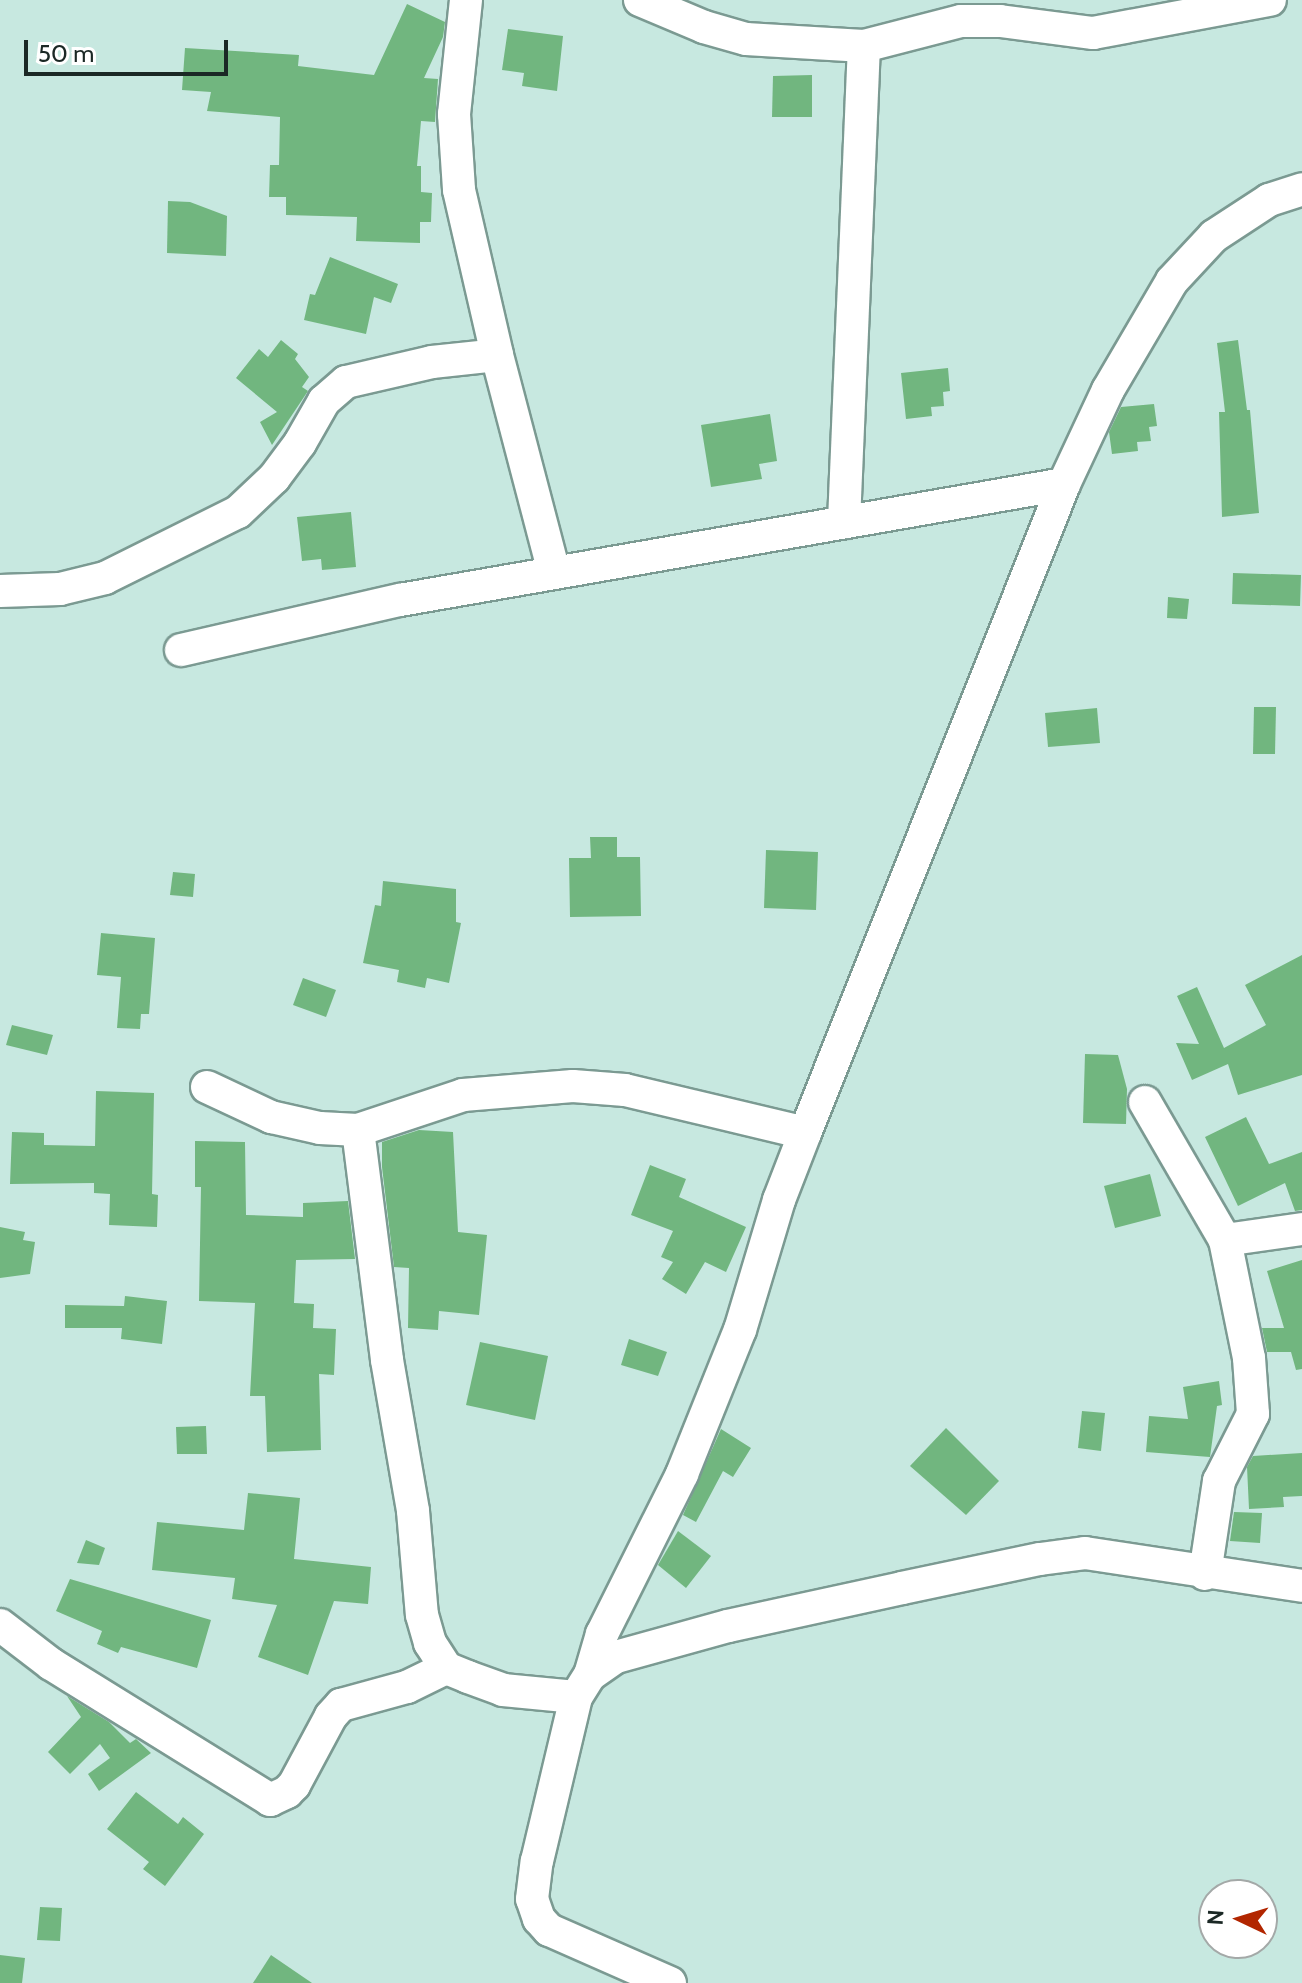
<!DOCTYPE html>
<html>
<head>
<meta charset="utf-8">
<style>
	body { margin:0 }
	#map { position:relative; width:1302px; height:1983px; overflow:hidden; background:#c7e8e0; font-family:Cabin,sans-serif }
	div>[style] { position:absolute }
	.building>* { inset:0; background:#71b67f }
	.roads { filter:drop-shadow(2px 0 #7b9a92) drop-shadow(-2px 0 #7b9a92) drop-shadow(0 2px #7b9a92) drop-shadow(0 -2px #7b9a92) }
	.minor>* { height:32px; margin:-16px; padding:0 16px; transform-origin:16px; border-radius:16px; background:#fff }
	span { translate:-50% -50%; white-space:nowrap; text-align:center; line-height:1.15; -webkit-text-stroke:6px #fff; paint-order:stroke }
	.north { position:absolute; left:1198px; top:1879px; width:80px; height:80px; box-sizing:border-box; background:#fff; border:2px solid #a4a9a8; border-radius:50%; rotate:274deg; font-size:22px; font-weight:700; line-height:32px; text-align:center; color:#1b2825 }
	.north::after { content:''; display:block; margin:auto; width:28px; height:36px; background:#b22600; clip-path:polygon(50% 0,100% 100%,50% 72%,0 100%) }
	.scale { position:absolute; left:24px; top:40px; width:204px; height:36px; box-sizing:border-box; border:4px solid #1b2825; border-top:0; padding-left:10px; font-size:24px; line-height:28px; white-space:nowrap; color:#1b2825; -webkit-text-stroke:6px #fff; paint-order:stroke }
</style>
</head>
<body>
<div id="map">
	<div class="building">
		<div style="clip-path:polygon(407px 4px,445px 22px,443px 37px,424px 78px,438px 79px,435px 122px,421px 121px,417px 166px,421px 166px,421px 192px,432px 193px,431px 222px,420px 222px,420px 243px,356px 241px,357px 217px,286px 215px,286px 197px,269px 197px,270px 165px,279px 165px,280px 117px,207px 111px,211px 92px,182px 90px,185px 48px,299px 55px,298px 66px,374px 75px)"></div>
		<div style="clip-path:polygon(508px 29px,563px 36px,557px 91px,522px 86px,524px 73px,502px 70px)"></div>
		<div style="clip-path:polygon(812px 75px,812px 117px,772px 117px,773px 76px)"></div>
		<div style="clip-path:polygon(168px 201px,190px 202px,227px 216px,226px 256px,167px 253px)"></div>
		<div style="clip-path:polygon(330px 257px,398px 284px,391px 303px,374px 297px,366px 334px,304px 320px,310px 294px,315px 295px)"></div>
		<div style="clip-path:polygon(281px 340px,298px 354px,295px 359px,309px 377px,302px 387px,308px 391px,272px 445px,260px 422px,277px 412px,236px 378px,259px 349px,268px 357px)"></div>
		<div style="clip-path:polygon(1238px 340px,1247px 410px,1250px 410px,1259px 513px,1222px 517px,1219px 412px,1225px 412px,1217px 343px)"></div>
		<div style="clip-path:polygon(948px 368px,950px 391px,943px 392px,944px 406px,931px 407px,932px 416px,906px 419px,901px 373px)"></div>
		<div style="clip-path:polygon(1154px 404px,1157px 426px,1149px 427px,1151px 441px,1137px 442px,1138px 451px,1112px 454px,1109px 432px,1121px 407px)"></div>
		<div style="clip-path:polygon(770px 414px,777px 461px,759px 464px,762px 479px,711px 487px,701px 425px)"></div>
		<div style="clip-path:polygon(351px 512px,356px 567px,322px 570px,321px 559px,302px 561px,297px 517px)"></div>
		<div style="clip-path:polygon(1233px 573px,1301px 575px,1300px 606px,1232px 604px)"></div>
		<div style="clip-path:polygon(1168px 597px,1189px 599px,1187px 619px,1167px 618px)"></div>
		<div style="clip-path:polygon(1254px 707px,1276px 707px,1275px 754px,1253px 754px)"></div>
		<div style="clip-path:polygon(1097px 708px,1100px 743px,1048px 747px,1045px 713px)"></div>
		<div style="clip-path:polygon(590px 837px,617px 837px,617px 857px,640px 857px,641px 916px,570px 917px,569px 858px,591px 858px)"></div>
		<div style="clip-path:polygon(766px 850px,818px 852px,816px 910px,764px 908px)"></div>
		<div style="clip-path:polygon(173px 872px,195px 874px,193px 897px,170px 895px)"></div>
		<div style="clip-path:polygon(383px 881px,456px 889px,456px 922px,461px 923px,449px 983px,427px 978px,425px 988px,397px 982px,399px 970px,363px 963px,375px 905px,381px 906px)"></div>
		<div style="clip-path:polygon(101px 933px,155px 938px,149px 1014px,141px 1014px,140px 1029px,117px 1028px,121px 977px,97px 975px)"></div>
		<div style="clip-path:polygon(1302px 955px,1302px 1075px,1238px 1095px,1228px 1064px,1192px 1080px,1176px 1043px,1199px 1044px,1177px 996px,1197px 987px,1224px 1048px,1266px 1025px,1245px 985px)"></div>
		<div style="clip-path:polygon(303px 978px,336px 990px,326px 1017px,293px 1005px)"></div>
		<div style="clip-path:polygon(12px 1025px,53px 1035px,47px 1055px,6px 1045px)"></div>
		<div style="clip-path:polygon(1085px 1054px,1118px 1055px,1127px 1089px,1126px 1124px,1083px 1123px)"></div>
		<div style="clip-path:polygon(96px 1091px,154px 1093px,152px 1194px,158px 1195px,157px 1227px,109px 1225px,110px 1194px,94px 1193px,94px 1183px,10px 1184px,12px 1132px,44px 1133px,44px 1145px,95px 1146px)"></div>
		<div style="clip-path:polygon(1246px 1117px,1269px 1164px,1302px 1152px,1302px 1210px,1295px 1211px,1285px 1183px,1238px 1206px,1205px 1137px)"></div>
		<div style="clip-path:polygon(419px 1130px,453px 1132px,458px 1232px,487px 1235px,479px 1315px,439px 1311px,438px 1330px,408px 1328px,409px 1268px,394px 1267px,382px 1167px,382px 1142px)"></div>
		<div style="clip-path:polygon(195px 1141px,245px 1142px,246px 1215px,303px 1217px,303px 1203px,348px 1201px,355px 1259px,296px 1260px,294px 1303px,314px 1304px,313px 1328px,336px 1329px,334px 1375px,319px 1374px,321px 1450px,267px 1452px,265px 1396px,250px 1396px,255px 1303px,199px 1301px,201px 1187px,195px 1187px)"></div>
		<div style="clip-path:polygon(650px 1165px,686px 1179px,679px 1197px,746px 1227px,726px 1272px,705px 1262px,686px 1294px,662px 1279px,673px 1262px,661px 1257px,673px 1231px,631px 1215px)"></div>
		<div style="clip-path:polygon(1150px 1174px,1161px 1216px,1115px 1228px,1104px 1186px)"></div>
		<div style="clip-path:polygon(0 1227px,25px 1232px,23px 1240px,35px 1242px,30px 1274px,0 1278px)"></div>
		<div style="clip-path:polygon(1302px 1260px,1302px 1369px,1296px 1370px,1291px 1352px,1267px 1352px,1262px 1328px,1284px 1328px,1267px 1271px)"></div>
		<div style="clip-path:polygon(125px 1296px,167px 1301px,162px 1344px,121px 1339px,122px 1328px,65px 1328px,65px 1305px,124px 1306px)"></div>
		<div style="clip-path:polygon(629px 1339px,667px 1352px,658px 1376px,621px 1365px)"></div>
		<div style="clip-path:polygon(480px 1342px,548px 1356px,535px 1420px,466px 1405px)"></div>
		<div style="clip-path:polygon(1219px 1381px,1222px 1405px,1217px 1406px,1210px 1457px,1146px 1452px,1149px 1416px,1188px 1419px,1183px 1387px)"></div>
		<div style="clip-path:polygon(1082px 1411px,1105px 1413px,1101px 1451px,1078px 1448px)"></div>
		<div style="clip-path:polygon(206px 1426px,207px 1454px,177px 1454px,176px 1427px)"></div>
		<div style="clip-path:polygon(946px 1428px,999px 1481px,966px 1515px,910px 1466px)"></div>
		<div style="clip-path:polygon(721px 1429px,751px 1448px,733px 1477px,723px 1471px,696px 1522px,683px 1515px)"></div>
		<div style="clip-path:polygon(1302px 1453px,1302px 1496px,1283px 1497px,1284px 1507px,1249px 1509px,1247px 1467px,1253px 1456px)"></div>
		<div style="clip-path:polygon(248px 1493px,300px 1498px,294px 1559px,371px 1567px,368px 1604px,334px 1601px,308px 1675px,258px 1657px,277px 1605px,232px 1599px,235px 1578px,152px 1570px,157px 1522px,244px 1530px)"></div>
		<div style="clip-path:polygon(1234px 1512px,1262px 1513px,1260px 1543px,1230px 1541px)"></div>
		<div style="clip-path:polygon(678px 1531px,711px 1556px,686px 1588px,658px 1565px)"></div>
		<div style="clip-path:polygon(86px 1540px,105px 1548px,99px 1565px,77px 1563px)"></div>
		<div style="clip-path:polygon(70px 1579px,211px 1620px,197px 1668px,121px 1647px,118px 1653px,97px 1644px,102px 1631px,56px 1611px)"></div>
		<div style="clip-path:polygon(67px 1696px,109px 1722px,130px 1743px,136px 1739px,151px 1753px,99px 1791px,88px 1774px,110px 1758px,100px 1744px,70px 1774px,48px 1752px,81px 1717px)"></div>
		<div style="clip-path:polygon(136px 1792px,178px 1824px,183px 1817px,204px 1834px,165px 1886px,143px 1869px,149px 1862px,107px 1829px)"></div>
		<div style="clip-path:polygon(40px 1907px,62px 1908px,60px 1941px,37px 1940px)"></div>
		<div style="clip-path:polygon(0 1955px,25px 1958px,22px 1983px,0 1983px)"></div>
		<div style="clip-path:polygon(271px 1955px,312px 1983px,253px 1983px)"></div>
	</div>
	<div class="roads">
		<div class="minor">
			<div style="left:466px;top:0;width:115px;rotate:96deg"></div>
			<div style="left:454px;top:114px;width:76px;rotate:86.2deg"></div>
			<div style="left:459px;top:190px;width:169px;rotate:77deg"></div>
			<div style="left:497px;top:355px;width:225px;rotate:75.3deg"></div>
			<div style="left:640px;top:0;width:69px;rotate:22.9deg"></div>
			<div style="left:704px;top:27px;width:44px;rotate:15.9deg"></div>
			<div style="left:746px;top:39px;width:118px;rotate:3.4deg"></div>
			<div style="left:864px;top:46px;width:100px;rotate:-14.5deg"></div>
			<div style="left:961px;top:21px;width:39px"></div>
			<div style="left:1000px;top:21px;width:94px;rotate:7.4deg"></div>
			<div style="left:1093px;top:33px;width:180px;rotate:-10.6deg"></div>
			<div style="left:844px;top:522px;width:476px;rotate:-87.6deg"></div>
			<div style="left:0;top:591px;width:60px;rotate:-1.9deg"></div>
			<div style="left:60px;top:589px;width:46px;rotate:-13.7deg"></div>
			<div style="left:105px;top:578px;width:148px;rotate:-26.4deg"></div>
			<div style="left:238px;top:512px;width:50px;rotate:-43.4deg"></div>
			<div style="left:274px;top:478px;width:44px;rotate:-53.4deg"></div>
			<div style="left:300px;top:443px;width:48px;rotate:-60.3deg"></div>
			<div style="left:324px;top:401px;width:29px;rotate:-41deg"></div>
			<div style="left:346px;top:382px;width:88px;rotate:-13.1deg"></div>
			<div style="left:432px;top:362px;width:65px;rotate:-6.1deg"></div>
			<div style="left:181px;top:650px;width:225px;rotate:-12.9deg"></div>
			<div style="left:400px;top:600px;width:674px;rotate:-9.91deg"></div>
			<div style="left:207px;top:1087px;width:71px;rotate:25.1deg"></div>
			<div style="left:271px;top:1117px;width:50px;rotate:12.7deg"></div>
			<div style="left:320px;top:1128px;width:38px;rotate:3deg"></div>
			<div style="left:358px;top:1130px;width:111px;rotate:-18.4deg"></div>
			<div style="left:463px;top:1095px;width:110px;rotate:-4.7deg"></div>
			<div style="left:573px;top:1086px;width:52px;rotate:4.4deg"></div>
			<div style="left:625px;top:1090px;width:185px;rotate:13.4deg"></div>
			<div style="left:1145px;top:1102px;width:160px;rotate:59.9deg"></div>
			<div style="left:1225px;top:1240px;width:120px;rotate:78.5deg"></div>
			<div style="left:1249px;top:1358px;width:56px;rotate:85.9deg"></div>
			<div style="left:1253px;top:1414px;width:75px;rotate:116.9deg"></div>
			<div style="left:1219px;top:1481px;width:94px;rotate:98.6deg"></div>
			<div style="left:358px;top:1130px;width:232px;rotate:82.8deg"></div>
			<div style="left:387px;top:1360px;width:153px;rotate:80.2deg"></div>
			<div style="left:413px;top:1511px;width:104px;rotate:85.1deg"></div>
			<div style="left:422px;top:1615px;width:29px;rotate:74deg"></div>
			<div style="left:430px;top:1643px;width:30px;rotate:57deg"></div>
			<div style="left:446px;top:1668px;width:24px;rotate:22deg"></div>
			<div style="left:468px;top:1677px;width:37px;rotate:20deg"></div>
			<div style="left:503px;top:1690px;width:73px;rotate:5.5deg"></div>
			<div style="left:1225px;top:1240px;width:78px;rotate:-8.1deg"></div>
			<div style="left:0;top:1625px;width:64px;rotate:37.4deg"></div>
			<div style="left:51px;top:1664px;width:258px;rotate:31.8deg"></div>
			<div style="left:270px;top:1800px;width:19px;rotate:-25deg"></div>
			<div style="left:287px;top:1792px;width:10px;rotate:-45deg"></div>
			<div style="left:294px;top:1785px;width:78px;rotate:-61.8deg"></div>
			<div style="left:331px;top:1716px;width:15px;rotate:-48deg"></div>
			<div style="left:341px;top:1705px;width:68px;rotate:-15.3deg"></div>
			<div style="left:407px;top:1687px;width:43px;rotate:-26deg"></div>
			<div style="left:590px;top:1675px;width:43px;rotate:-73.7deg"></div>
			<div style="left:602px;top:1634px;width:179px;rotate:-63.4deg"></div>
			<div style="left:682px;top:1474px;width:155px;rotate:-68.1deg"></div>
			<div style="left:740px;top:1330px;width:136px;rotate:-73.3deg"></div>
			<div style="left:779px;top:1200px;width:72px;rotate:-68.8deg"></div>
			<div style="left:805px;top:1133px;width:699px;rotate:-68.24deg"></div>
			<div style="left:1064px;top:484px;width:104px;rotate:-64.9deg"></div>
			<div style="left:1108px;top:390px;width:126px;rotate:-59.6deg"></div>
			<div style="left:1172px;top:281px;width:62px;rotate:-47deg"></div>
			<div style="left:1214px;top:236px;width:66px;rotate:-33.2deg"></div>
			<div style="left:1269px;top:200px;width:35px;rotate:-18deg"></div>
			<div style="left:670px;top:1983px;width:132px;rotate:-156.3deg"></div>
			<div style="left:549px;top:1930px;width:15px;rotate:-132deg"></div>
			<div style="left:539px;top:1919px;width:21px;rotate:-109deg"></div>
			<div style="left:532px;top:1899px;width:38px;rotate:-83deg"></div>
			<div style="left:537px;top:1861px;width:169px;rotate:-76.6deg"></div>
			<div style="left:576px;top:1697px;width:26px;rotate:-58deg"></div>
			<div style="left:590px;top:1675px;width:32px;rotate:-35deg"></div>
			<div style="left:616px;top:1657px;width:116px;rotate:-15.5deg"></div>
			<div style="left:728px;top:1626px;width:178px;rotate:-12.3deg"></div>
			<div style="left:902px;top:1588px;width:141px;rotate:-11.9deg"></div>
			<div style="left:1040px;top:1559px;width:45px;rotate:-7.6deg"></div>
			<div style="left:1085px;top:1553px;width:219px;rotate:8.6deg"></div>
		</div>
	</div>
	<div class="north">N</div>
	<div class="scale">50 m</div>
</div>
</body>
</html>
